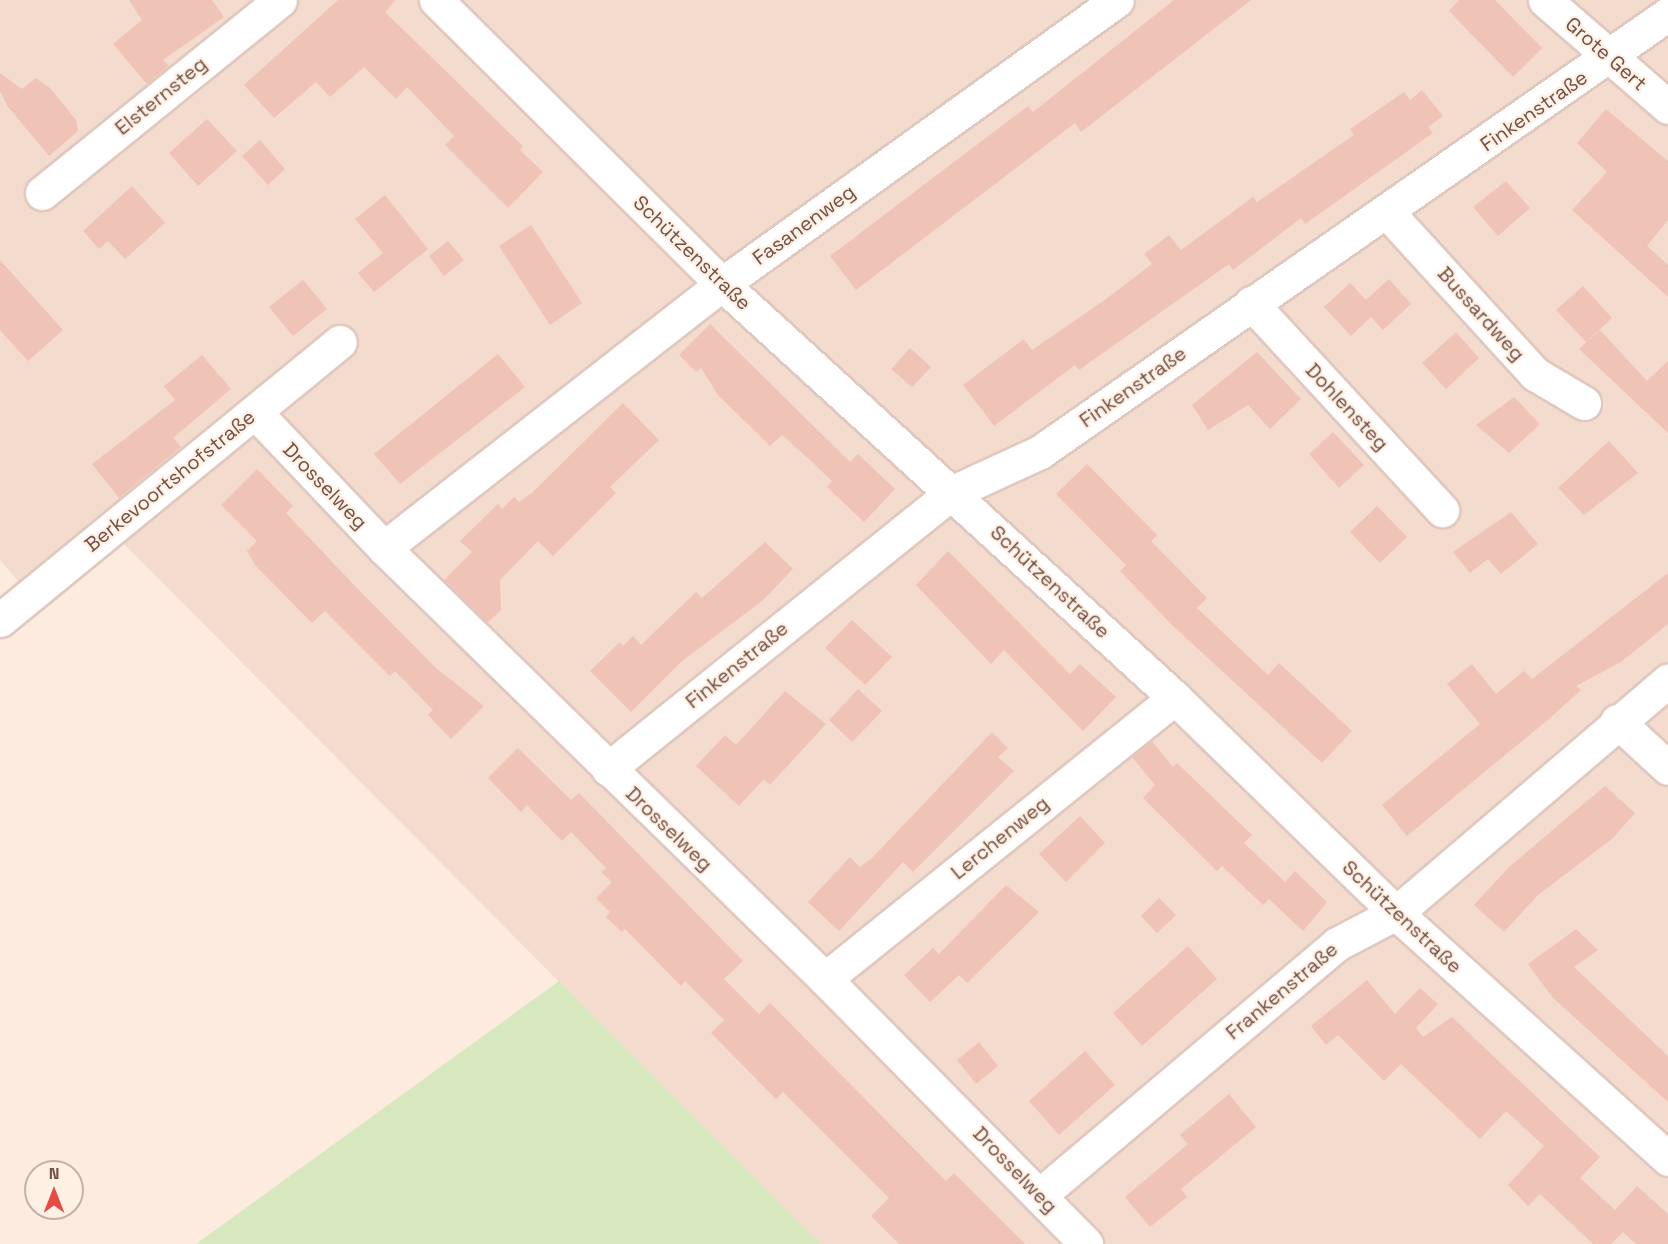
<!DOCTYPE html>
<html>
<head>
<meta charset="utf-8">
<style>
	body { margin:0 }
	#map { position:relative; width:1668px; height:1244px; overflow:hidden; background:#fcebde; font-family:"Space Grotesk",sans-serif }
	div>[style] { position:absolute }
	.residential>* { inset:0; background:#f3dbcd }
	.green>* { inset:0; background:#d7e8be }
	.building>* { inset:0; background:#f0c3b7 }
	.roads { filter:drop-shadow(2px 0 #e1c8be) drop-shadow(-2px 0 #e1c8be) drop-shadow(0 2px #e1c8be) drop-shadow(0 -2px #e1c8be) }
	.minor>* { height:33px; margin:-16.5px; padding:0 16.5px; transform-origin:16.5px; border-radius:16.5px; background:#fff }
	span { translate:-50% -50%; white-space:nowrap; text-align:center; line-height:1.15; -webkit-text-stroke:4.5px #fff0e4; paint-order:stroke }
	.street-label { font-size:20px; color:#714f47 }
	.north { position:absolute; left:24px; top:1160px; width:60px; height:60px; box-sizing:border-box; background:#fff0e4; border:2px solid #c6b0a5; border-radius:50%; rotate:0deg; font-size:16px; font-weight:700; line-height:24px; text-align:center; color:#714f47 }
	.north::after { content:''; display:block; margin:auto; width:21px; height:27px; background:#e54b44; clip-path:polygon(50% 0,100% 100%,50% 72%,0 100%) }
</style>
</head>
<body>
<div id="map">
	<div class="residential">
		<div style="clip-path:polygon(0 0,1668px 0,1668px 1244px,820px 1244px,119px 539px,25px 589px,0 560px)"></div>
	</div>
	<div class="green">
		<div style="clip-path:polygon(559px 981px,820px 1244px,196px 1244px)"></div>
	</div>
	<div class="building">
		<div style="clip-path:polygon(129px 0,212px 0,224px 17px,163px 60px,169px 66px,147px 84px,113px 44px,142px 20px)"></div>
		<div style="clip-path:polygon(338px 0,396px 0,385px 12px,523px 146px,520px 150px,543px 172px,508px 208px,445px 145px,454px 136px,407px 87px,396px 99px,364px 67px,330px 97px,316px 82px,274px 118px,244px 85px)"></div>
		<div style="clip-path:polygon(1174px 0,1251px 0,1081px 132px,1075px 123px,856px 290px,830px 256px,1028px 106px,1033px 112px)"></div>
		<div style="clip-path:polygon(1459px 0,1495px 0,1542px 48px,1513px 77px,1449px 11px)"></div>
		<div style="clip-path:polygon(0 73px,22px 89px,36px 78px,50px 88px,76px 120px,78px 131px,49px 156px,8px 107px,0 91px)"></div>
		<div style="clip-path:polygon(1422px 90px,1443px 116px,1428px 127px,1433px 133px,1305px 224px,1301px 218px,1233px 270px,1229px 264px,1079px 370px,1075px 365px,994px 426px,963px 385px,1024px 339px,1032px 350px,1106px 299px,1152px 264px,1144px 254px,1169px 235px,1181px 250px,1253px 197px,1257px 202px,1354px 135px,1350px 129px,1404px 92px,1410px 100px)"></div>
		<div style="clip-path:polygon(1606px 109px,1668px 161px,1668px 220px,1647px 246px,1668px 265px,1668px 297px,1572px 210px,1607px 172px,1577px 143px)"></div>
		<div style="clip-path:polygon(207px 119px,237px 151px,198px 186px,169px 153px)"></div>
		<div style="clip-path:polygon(260px 140px,285px 169px,268px 185px,242px 156px)"></div>
		<div style="clip-path:polygon(1506px 181px,1530px 208px,1498px 236px,1473px 207px)"></div>
		<div style="clip-path:polygon(132px 186px,165px 223px,125px 259px,108px 241px,99px 249px,83px 231px)"></div>
		<div style="clip-path:polygon(385px 195px,428px 249px,374px 292px,358px 273px,383px 253px,355px 219px)"></div>
		<div style="clip-path:polygon(531px 225px,582px 303px,550px 325px,499px 246px)"></div>
		<div style="clip-path:polygon(448px 241px,464px 260px,444px 276px,429px 256px)"></div>
		<div style="clip-path:polygon(0 260px,63px 330px,28px 361px,0 330px)"></div>
		<div style="clip-path:polygon(1389px 279px,1411px 304px,1383px 330px,1371px 317px,1351px 336px,1324px 307px,1350px 283px,1366px 300px)"></div>
		<div style="clip-path:polygon(303px 280px,327px 309px,293px 336px,269px 307px)"></div>
		<div style="clip-path:polygon(1583px 286px,1612px 318px,1586px 342px,1556px 310px)"></div>
		<div style="clip-path:polygon(710px 324px,850px 462px,858px 454px,895px 489px,864px 522px,827px 487px,832px 481px,810px 460px,782px 435px,770px 446px,718px 395px,701px 368px,696px 372px,679px 355px)"></div>
		<div style="clip-path:polygon(1600px 330px,1647px 381px,1668px 361px,1668px 433px,1579px 349px)"></div>
		<div style="clip-path:polygon(1456px 332px,1479px 358px,1446px 389px,1422px 363px)"></div>
		<div style="clip-path:polygon(910px 348px,931px 367px,912px 387px,891px 369px)"></div>
		<div style="clip-path:polygon(1257px 352px,1301px 399px,1270px 429px,1248px 405px,1208px 430px,1192px 405px)"></div>
		<div style="clip-path:polygon(498px 354px,525px 387px,400px 484px,374px 454px)"></div>
		<div style="clip-path:polygon(202px 355px,231px 389px,173px 438px,181px 447px,119px 498px,92px 464px,175px 400px,164px 386px)"></div>
		<div style="clip-path:polygon(1514px 397px,1540px 424px,1509px 453px,1476px 425px)"></div>
		<div style="clip-path:polygon(623px 403px,659px 440px,610px 487px,616px 493px,553px 556px,538px 541px,500px 580px,501px 610px,487px 623px,444px 580px,472px 552px,460px 541px,498px 504px,502px 509px,514px 497px,519px 502px,532px 493px)"></div>
		<div style="clip-path:polygon(1333px 432px,1364px 465px,1339px 488px,1309px 454px)"></div>
		<div style="clip-path:polygon(1609px 441px,1638px 473px,1584px 515px,1558px 488px)"></div>
		<div style="clip-path:polygon(1087px 464px,1157px 535px,1151px 541px,1207px 598px,1197px 608px,1268px 675px,1279px 663px,1352px 731px,1322px 763px,1172px 625px,1120px 571px,1126px 565px,1056px 494px)"></div>
		<div style="clip-path:polygon(257px 469px,293px 506px,286px 513px,352px 583px,436px 668px,484px 706px,451px 739px,428px 715px,433px 710px,395px 671px,390px 676px,325px 611px,312px 623px,255px 565px,247px 551px,257px 541px,221px 505px)"></div>
		<div style="clip-path:polygon(1377px 506px,1407px 537px,1380px 563px,1350px 532px)"></div>
		<div style="clip-path:polygon(1511px 512px,1538px 544px,1501px 574px,1488px 559px,1470px 573px,1453px 552px)"></div>
		<div style="clip-path:polygon(765px 542px,793px 569px,762px 601px,682px 661px,631px 712px,590px 671px,620px 642px,623px 646px,633px 636px,641px 645px,696px 592px,702px 598px)"></div>
		<div style="clip-path:polygon(948px 551px,1070px 674px,1080px 664px,1116px 697px,1083px 731px,1004px 650px,991px 664px,916px 585px)"></div>
		<div style="clip-path:polygon(1668px 573px,1668px 624px,1621px 662px,1576px 686px,1581px 690px,1550px 718px,1407px 836px,1382px 805px,1480px 724px,1447px 684px,1472px 664px,1496px 694px,1524px 671px,1532px 679px)"></div>
		<div style="clip-path:polygon(852px 620px,892px 657px,865px 685px,825px 648px)"></div>
		<div style="clip-path:polygon(858px 689px,882px 711px,852px 742px,829px 720px)"></div>
		<div style="clip-path:polygon(785px 691px,826px 724px,770px 785px,764px 779px,739px 806px,696px 766px,725px 735px,736px 745px)"></div>
		<div style="clip-path:polygon(992px 732px,1008px 748px,998px 757px,1014px 771px,913px 872px,903px 862px,839px 931px,808px 902px,850px 857px,860px 867px,873px 857px)"></div>
		<div style="clip-path:polygon(1152px 741px,1173px 767px,1177px 763px,1252px 835px,1244px 843px,1261px 859px,1285px 882px,1295px 871px,1327px 902px,1303px 931px,1269px 899px,1263px 905px,1222px 866px,1217px 871px,1143px 798px,1155px 785px,1132px 757px)"></div>
		<div style="clip-path:polygon(518px 748px,571px 800px,579px 793px,743px 961px,724px 979px,759px 1014px,770px 1003px,946px 1181px,954px 1173px,1025px 1244px,899px 1244px,871px 1216px,889px 1198px,783px 1092px,776px 1099px,711px 1033px,724px 1020px,685px 981px,681px 986px,625px 929px,622px 932px,606px 917px,610px 912px,596px 898px,612px 882px,601px 872px,606px 868px,571px 832px,562px 841px,527px 805px,521px 812px,488px 778px)"></div>
		<div style="clip-path:polygon(1605px 786px,1635px 813px,1613px 838px,1538px 895px,1504px 932px,1474px 905px,1509px 867px)"></div>
		<div style="clip-path:polygon(1080px 816px,1105px 843px,1066px 882px,1039px 854px)"></div>
		<div style="clip-path:polygon(1006px 885px,1039px 912px,967px 983px,959px 975px,930px 1002px,904px 975px,933px 948px,939px 954px)"></div>
		<div style="clip-path:polygon(1159px 898px,1176px 915px,1157px 933px,1141px 916px)"></div>
		<div style="clip-path:polygon(1576px 929px,1598px 950px,1574px 967px,1668px 1056px,1668px 1102px,1552px 997px,1528px 964px)"></div>
		<div style="clip-path:polygon(1188px 946px,1217px 979px,1142px 1046px,1113px 1013px)"></div>
		<div style="clip-path:polygon(1367px 980px,1395px 1014px,1420px 988px,1438px 1004px,1416px 1028px,1423px 1037px,1452px 1017px,1600px 1157px,1580px 1178px,1615px 1210px,1637px 1186px,1668px 1214px,1668px 1244px,1636px 1244px,1623px 1232px,1611px 1244px,1593px 1244px,1540px 1194px,1528px 1206px,1508px 1185px,1544px 1146px,1506px 1111px,1480px 1139px,1401px 1064px,1384px 1081px,1338px 1035px,1326px 1045px,1311px 1026px)"></div>
		<div style="clip-path:polygon(979px 1042px,998px 1066px,976px 1084px,957px 1060px)"></div>
		<div style="clip-path:polygon(1085px 1051px,1115px 1085px,1059px 1135px,1029px 1101px)"></div>
		<div style="clip-path:polygon(1229px 1094px,1256px 1127px,1181px 1189px,1187px 1197px,1150px 1227px,1125px 1197px,1188px 1144px,1180px 1135px)"></div>
	</div>
	<div class="roads">
		<div class="minor">
			<div style="left:436px;top:0;width:403px;rotate:44.8deg"></div>
			<div style="left:722px;top:284px;width:614px;rotate:42.42deg"></div>
			<div style="left:1175px;top:698px;width:308px;rotate:44.2deg"></div>
			<div style="left:1396px;top:913px;width:367px;rotate:42.1deg"></div>
			<div style="left:1545px;top:0;width:163px;rotate:41deg"></div>
			<div style="left:42px;top:193px;width:306px;rotate:-39deg"></div>
			<div style="left:1388px;top:213px;width:218px;rotate:47.6deg"></div>
			<div style="left:1535px;top:374px;width:57px;rotate:30.6deg"></div>
			<div style="left:1251px;top:303px;width:282px;rotate:47.3deg"></div>
			<div style="left:255px;top:412px;width:187px;rotate:46.5deg"></div>
			<div style="left:384px;top:548px;width:617px;rotate:44.34deg"></div>
			<div style="left:825px;top:979px;width:372px;rotate:45.4deg"></div>
			<div style="left:384px;top:548px;width:429px;rotate:-38deg"></div>
			<div style="left:722px;top:284px;width:486px;rotate:-35.7deg"></div>
			<div style="left:0;top:620px;width:439px;rotate:-39.3deg"></div>
			<div style="left:1617px;top:721px;width:69px;rotate:42.7deg"></div>
			<div style="left:608px;top:769px;width:442px;rotate:-38.8deg"></div>
			<div style="left:953px;top:492px;width:96px;rotate:-24.7deg"></div>
			<div style="left:1040px;top:452px;width:766px;rotate:-34.89deg"></div>
			<div style="left:825px;top:979px;width:449px;rotate:-38.8deg"></div>
			<div style="left:1040px;top:1195px;width:389px;rotate:-40.2deg"></div>
			<div style="left:1337px;top:944px;width:67px;rotate:-27.7deg"></div>
			<div style="left:1396px;top:913px;width:358px;rotate:-40.5deg"></div>
		</div>
	</div>
	<div class="street-label">
		<span style="left:1606px;top:54px;rotate:41deg">Grote Gert</span>
		<span style="left:161px;top:96px;rotate:-39deg">Elsternsteg</span>
		<span style="left:1534px;top:111px;rotate:-35deg">Finkenstraße</span>
		<span style="left:804px;top:225px;rotate:-36deg">Fasanenweg</span>
		<span style="left:692px;top:253px;rotate:44deg">Schützenstraße</span>
		<span style="left:1481px;top:314px;rotate:48deg">Bussardweg</span>
		<span style="left:1133px;top:387px;rotate:-35deg">Finkenstraße</span>
		<span style="left:1347px;top:407px;rotate:47deg">Dohlensteg</span>
		<span style="left:170px;top:481px;rotate:-39deg">Berkevoortshofstraße</span>
		<span style="left:325px;top:486px;rotate:46deg">Drosselweg</span>
		<span style="left:1050px;top:582px;rotate:43deg">Schützenstraße</span>
		<span style="left:737px;top:665px;rotate:-39deg">Finkenstraße</span>
		<span style="left:669px;top:829px;rotate:44deg">Drosselweg</span>
		<span style="left:1000px;top:838px;rotate:-39deg">Lerchenweg</span>
		<span style="left:1402px;top:917px;rotate:43deg">Schützenstraße</span>
		<span style="left:1282px;top:991px;rotate:-40deg">Frankenstraße</span>
		<span style="left:1015px;top:1170px;rotate:46deg">Drosselweg</span>
	</div>
	<div class="north">N</div>
</div>
</body>
</html>
